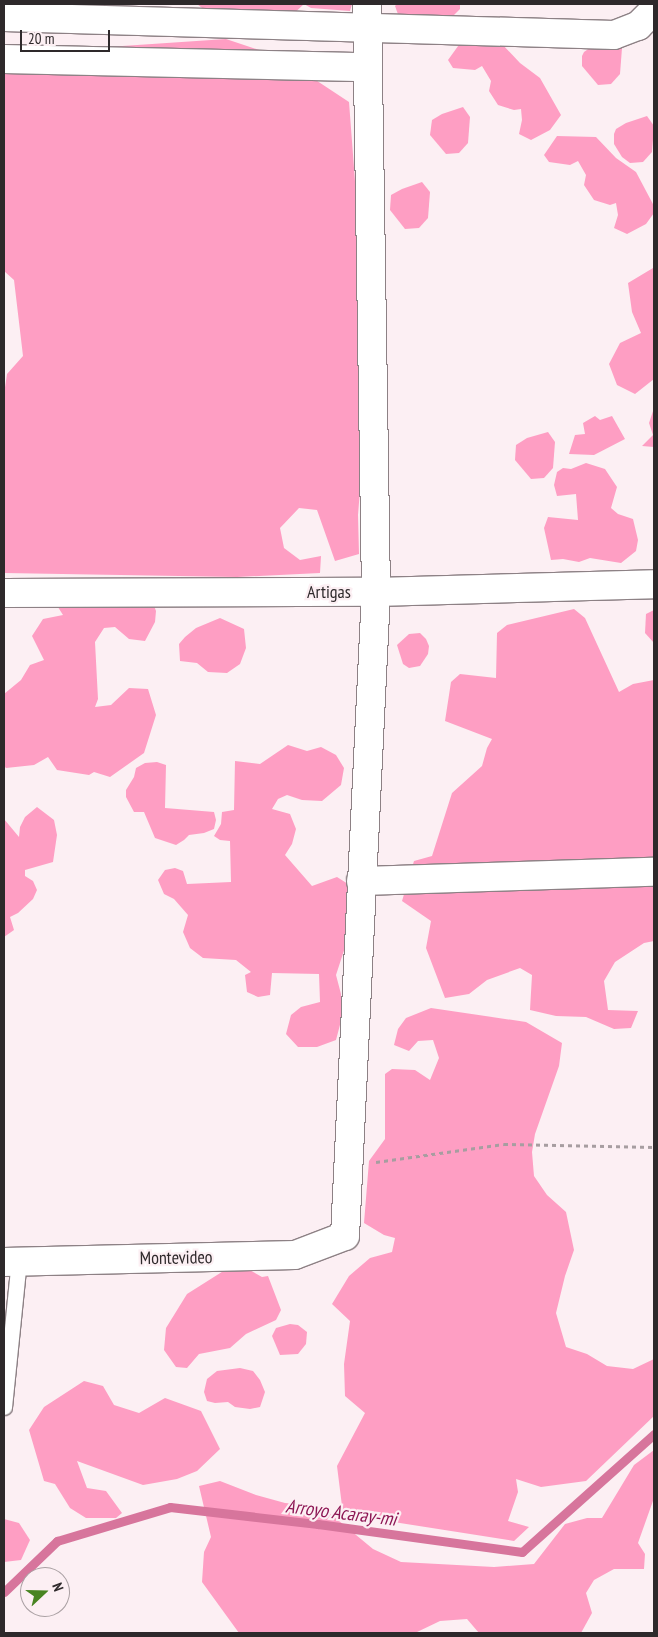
<!DOCTYPE html>
<html>
<head>
<meta charset="utf-8">
<style>
	body { margin:0 }
	#map { position:relative; width:658px; height:1637px; overflow:hidden; background:#fceff3; font-family:"PT Sans Narrow",sans-serif }
	div>[style] { position:absolute }
	.green>* { inset:0; background:#fe9ec3 }
	.stream>* { height:9px; margin:-4.5px; padding:0 4.5px; transform-origin:4.5px; border-radius:4.5px; background:#d7759c }
	.path>* { height:3px; margin-top:-1.5px; transform-origin:0; background:repeating-linear-gradient(90deg,#a79da0 0 4px,transparent 0 8px) }
	.roads { filter:drop-shadow(1px 0 #8d8185) drop-shadow(-1px 0 #8d8185) drop-shadow(0 1px #8d8185) drop-shadow(0 -1px #8d8185) }
	.lane>* { height:15px; margin:-7.5px; padding:0 7.5px; transform-origin:7.5px; border-radius:7.5px; background:#fff }
	.street>* { height:28px; margin:-14px; padding:0 14px; transform-origin:14px; border-radius:14px; background:#fff }
	span { translate:-50% -50%; white-space:nowrap; text-align:center; line-height:1.15; -webkit-text-stroke:4.5px #fceff3; paint-order:stroke }
	.street-label { font-size:18px; color:#2e292b }
	.water-label { font-size:19px; color:#8d1654; font-style:italic }
	.frame { position:absolute; inset:0; border:5px solid #2e292b; pointer-events:none }
	.north { position:absolute; left:20px; top:1567px; width:50px; height:50px; box-sizing:border-box; background:#fceff3; border:1px solid #aaa0a3; border-radius:50%; rotate:69deg; font-size:14px; font-weight:700; line-height:20px; text-align:center; color:#2e292b }
	.north::after { content:''; display:block; margin:auto; width:18px; height:22px; background:#488421; clip-path:polygon(50% 0,100% 100%,50% 72%,0 100%) }
	.scale { position:absolute; left:20px; top:30px; width:90px; height:22px; box-sizing:border-box; border:2px solid #2e292b; border-top:0; padding-left:6px; font-size:15px; line-height:18px; white-space:nowrap; color:#2e292b; -webkit-text-stroke:4px #fceff3; paint-order:stroke }
</style>
</head>
<body>
<div id="map">
	<div class="green">
		<div style="clip-path:polygon(197px 4px,352px 4px,350px 11px,311px 8px,304px 4px,289px 18px,211px 15px)"></div>
		<div style="clip-path:polygon(397px 4px,460px 4px,460px 9px,451px 18px,399px 17px,395px 6px)"></div>
		<div style="clip-path:polygon(226px 39px,265px 52px,302px 71px,349px 102px,355px 181px,364px 440px,358px 515px,359px 554px,335px 561px,317px 510px,299px 508px,280px 528px,284px 548px,300px 560px,321px 556px,320px 573px,237px 577px,4px 573px,4px 394px,7px 374px,23px 356px,14px 280px,4px 271px,4px 54px)"></div>
		<div style="clip-path:polygon(615px 39px,622px 48px,620px 74px,611px 84px,598px 85px,582px 66px,582px 56px,584px 52px,594px 45px)"></div>
		<div style="clip-path:polygon(461px 42px,501px 43px,520px 63px,540px 78px,561px 115px,550px 130px,531px 140px,519px 134px,522px 120px,521px 109px,514px 110px,498px 105px,489px 91px,491px 81px,482px 66px,475px 70px,453px 68px,448px 60px)"></div>
		<div style="clip-path:polygon(463px 107px,470px 117px,468px 143px,459px 153px,446px 154px,430px 135px,432px 120px,442px 114px)"></div>
		<div style="clip-path:polygon(647px 116px,654px 126px,652px 152px,643px 162px,630px 163px,622px 157px,614px 144px,614px 134px,616px 129px,626px 123px)"></div>
		<div style="clip-path:polygon(557px 136px,596px 137px,616px 158px,636px 172px,654px 206px,654px 213px,646px 224px,627px 234px,614px 228px,618px 215px,616px 203px,610px 205px,594px 200px,584px 185px,586px 175px,578px 161px,570px 165px,549px 162px,544px 155px)"></div>
		<div style="clip-path:polygon(422px 182px,430px 192px,428px 218px,419px 228px,405px 229px,390px 210px,391px 195px,402px 189px)"></div>
		<div style="clip-path:polygon(653px 268px,654px 379px,635px 394px,617px 385px,609px 364px,620px 343px,641px 333px,632px 312px,628px 283px)"></div>
		<div style="clip-path:polygon(654px 408px,654px 447px,642px 446px,653px 435px,649px 423px)"></div>
		<div style="clip-path:polygon(595px 416px,600px 420px,612px 416px,625px 439px,594px 455px,569px 454px,575px 435px,585px 434px,583px 423px)"></div>
		<div style="clip-path:polygon(548px 432px,555px 442px,553px 468px,544px 478px,531px 479px,515px 460px,516px 445px,527px 438px)"></div>
		<div style="clip-path:polygon(586px 463px,605px 469px,617px 487px,611px 508px,618px 514px,633px 519px,638px 540px,636px 551px,621px 563px,590px 558px,579px 562px,563px 559px,551px 560px,544px 528px,548px 517px,578px 520px,576px 494px,557px 496px,554px 485px,557px 472px,563px 468px,571px 469px)"></div>
		<div style="clip-path:polygon(153px 603px,156px 611px,155px 622px,145px 641px,129px 639px,115px 627px,104px 628px,95px 642px,98px 699px,95px 707px,111px 705px,129px 688px,148px 689px,156px 715px,144px 753px,110px 777px,94px 772px,89px 775px,57px 770px,48px 757px,34px 765px,6px 768px,4px 766px,4px 694px,21px 680px,30px 665px,44px 660px,32px 636px,43px 619px,63px 615px,56px 604px)"></div>
		<div style="clip-path:polygon(574px 609px,585px 618px,619px 692px,633px 684px,654px 680px,654px 941px,644px 943px,615px 962px,604px 981px,608px 1010px,638px 1011px,631px 1028px,614px 1029px,586px 1017px,556px 1016px,530px 1010px,532px 975px,520px 968px,487px 980px,469px 994px,445px 998px,426px 948px,431px 921px,402px 901px,414px 861px,432px 856px,452px 793px,482px 766px,487px 748px,492px 739px,445px 721px,451px 682px,460px 674px,496px 678px,497px 633px,507px 625px)"></div>
		<div style="clip-path:polygon(654px 610px,654px 643px,645px 633px,646px 614px)"></div>
		<div style="clip-path:polygon(220px 618px,244px 629px,246px 648px,240px 664px,227px 673px,208px 672px,197px 663px,180px 661px,179px 644px,185px 637px,196px 628px)"></div>
		<div style="clip-path:polygon(420px 633px,426px 639px,429px 646px,428px 654px,420px 666px,409px 668px,403px 664px,397px 645px,409px 634px)"></div>
		<div style="clip-path:polygon(288px 745px,307px 751px,321px 747px,336px 755px,344px 768px,341px 785px,322px 801px,302px 800px,287px 795px,278px 799px,272px 809px,290px 814px,296px 829px,292px 844px,285px 855px,312px 886px,337px 877px,348px 884px,346px 905px,350px 932px,336px 975px,341px 994px,341px 1021px,336px 1040px,317px 1047px,298px 1047px,286px 1034px,291px 1015px,301px 1007px,320px 1002px,319px 974px,272px 973px,270px 995px,258px 997px,247px 992px,245px 975px,251px 972px,236px 960px,203px 958px,190px 948px,183px 932px,188px 915px,174px 899px,164px 894px,158px 880px,165px 870px,175px 868px,183px 871px,187px 884px,231px 882px,230px 841px,220px 840px,214px 836px,221px 824px,222px 812px,234px 810px,235px 761px,260px 764px)"></div>
		<div style="clip-path:polygon(157px 762px,166px 765px,165px 808px,214px 812px,216px 820px,214px 829px,204px 833px,189px 835px,184px 840px,176px 845px,155px 838px,144px 812px,134px 812px,126px 797px,126px 790px,134px 777px,136px 768px,145px 763px)"></div>
		<div style="clip-path:polygon(37px 807px,54px 820px,57px 835px,53px 862px,25px 870px,25px 876px,33px 881px,37px 890px,33px 899px,18px 913px,10px 917px,14px 930px,4px 937px,4px 819px,19px 837px,20px 827px,25px 817px)"></div>
		<div style="clip-path:polygon(431px 1008px,526px 1022px,562px 1043px,559px 1066px,535px 1134px,532px 1152px,534px 1176px,547px 1195px,566px 1212px,574px 1250px,565px 1276px,556px 1313px,566px 1347px,587px 1354px,607px 1366px,633px 1369px,654px 1359px,654px 1416px,586px 1481px,541px 1487px,516px 1479px,518px 1492px,508px 1521px,529px 1527px,514px 1541px,343px 1514px,337px 1466px,365px 1413px,345px 1396px,344px 1364px,350px 1321px,332px 1304px,349px 1276px,370px 1258px,392px 1252px,395px 1238px,384px 1235px,364px 1223px,369px 1161px,385px 1139px,385px 1074px,392px 1069px,415px 1070px,430px 1080px,439px 1058px,433px 1040px,418px 1041px,409px 1051px,394px 1045px,398px 1029px,406px 1018px)"></div>
		<div style="clip-path:polygon(246px 1268px,262px 1277px,268px 1276px,281px 1310px,276px 1320px,246px 1334px,230px 1348px,199px 1354px,187px 1368px,176px 1367px,164px 1350px,166px 1328px,187px 1294px,225px 1270px)"></div>
		<div style="clip-path:polygon(290px 1324px,298px 1325px,307px 1332px,306px 1344px,298px 1354px,280px 1355px,272px 1336px,276px 1328px)"></div>
		<div style="clip-path:polygon(240px 1368px,253px 1371px,260px 1380px,265px 1392px,260px 1407px,250px 1409px,235px 1407px,228px 1402px,215px 1403px,207px 1401px,204px 1392px,207px 1379px,217px 1371px)"></div>
		<div style="clip-path:polygon(84px 1381px,103px 1386px,114px 1405px,139px 1413px,165px 1398px,201px 1411px,220px 1449px,197px 1471px,177px 1479px,143px 1485px,77px 1461px,87px 1488px,106px 1491px,122px 1513px,116px 1518px,86px 1518px,70px 1508px,55px 1484px,44px 1481px,29px 1430px,44px 1407px)"></div>
		<div style="clip-path:polygon(654px 1450px,654px 1498px,638px 1543px,645px 1554px,644px 1569px,614px 1569px,594px 1580px,586px 1593px,592px 1613px,581px 1633px,479px 1633px,467px 1619px,440px 1621px,415px 1633px,239px 1633px,202px 1582px,204px 1552px,211px 1537px,199px 1486px,220px 1481px,256px 1495px,285px 1503px,321px 1506px,373px 1549px,401px 1562px,494px 1567px,534px 1564px,565px 1524px,587px 1518px,602px 1518px,634px 1465px)"></div>
		<div style="clip-path:polygon(4px 1519px,19px 1523px,30px 1540px,21px 1560px,4px 1562px)"></div>
	</div>
	<div class="stream">
		<div style="left:4px;top:1592px;width:74px;rotate:-43.9deg"></div>
		<div style="left:57px;top:1541px;width:118px;rotate:-16.7deg"></div>
		<div style="left:170px;top:1507px;width:149px;rotate:6.6deg"></div>
		<div style="left:318px;top:1524px;width:206px;rotate:7.8deg"></div>
		<div style="left:522px;top:1552px;width:177px;rotate:-41.8deg"></div>
	</div>
	<div class="path">
		<div style="left:376px;top:1162px;width:129px;rotate:-8deg"></div>
		<div style="left:504px;top:1144px;width:150px;rotate:1.1deg"></div>
	</div>
	<div class="roads">
		<div class="lane">
			<div style="left:4px;top:1407px;width:148px;rotate:-84.2deg"></div>
		</div>
		<div class="street">
			<div style="left:4px;top:17px;width:610px;rotate:1.69deg"></div>
			<div style="left:614px;top:35px;width:26px;rotate:-21deg"></div>
			<div style="left:638px;top:26px;width:23px;rotate:-45deg"></div>
			<div style="left:4px;top:59px;width:363px;rotate:1.3deg"></div>
			<div style="left:4px;top:593px;width:372px;rotate:-0.2deg"></div>
			<div style="left:376px;top:592px;width:278px;rotate:-1.6deg"></div>
			<div style="left:361px;top:881px;width:293px;rotate:-1.8deg"></div>
			<div style="left:4px;top:1262px;width:291px;rotate:-1.4deg"></div>
			<div style="left:295px;top:1255px;width:53px;rotate:-20.8deg"></div>
			<div style="left:345px;top:1236px;width:645px;rotate:-87.24deg"></div>
			<div style="left:376px;top:592px;width:588px;rotate:-90.88deg"></div>
		</div>
	</div>
	<div class="street-label">
		<span style="left:329px;top:592px">Artigas</span>
		<span style="left:176px;top:1258px;rotate:-1deg">Montevideo</span>
	</div>
	<div class="water-label">
		<span style="left:341px;top:1513px;rotate:7deg">Arroyo Acaray-mi</span>
	</div>
	<div class="frame"></div>
	<div class="north">N</div>
	<div class="scale">20 m</div>
</div>
</body>
</html>
